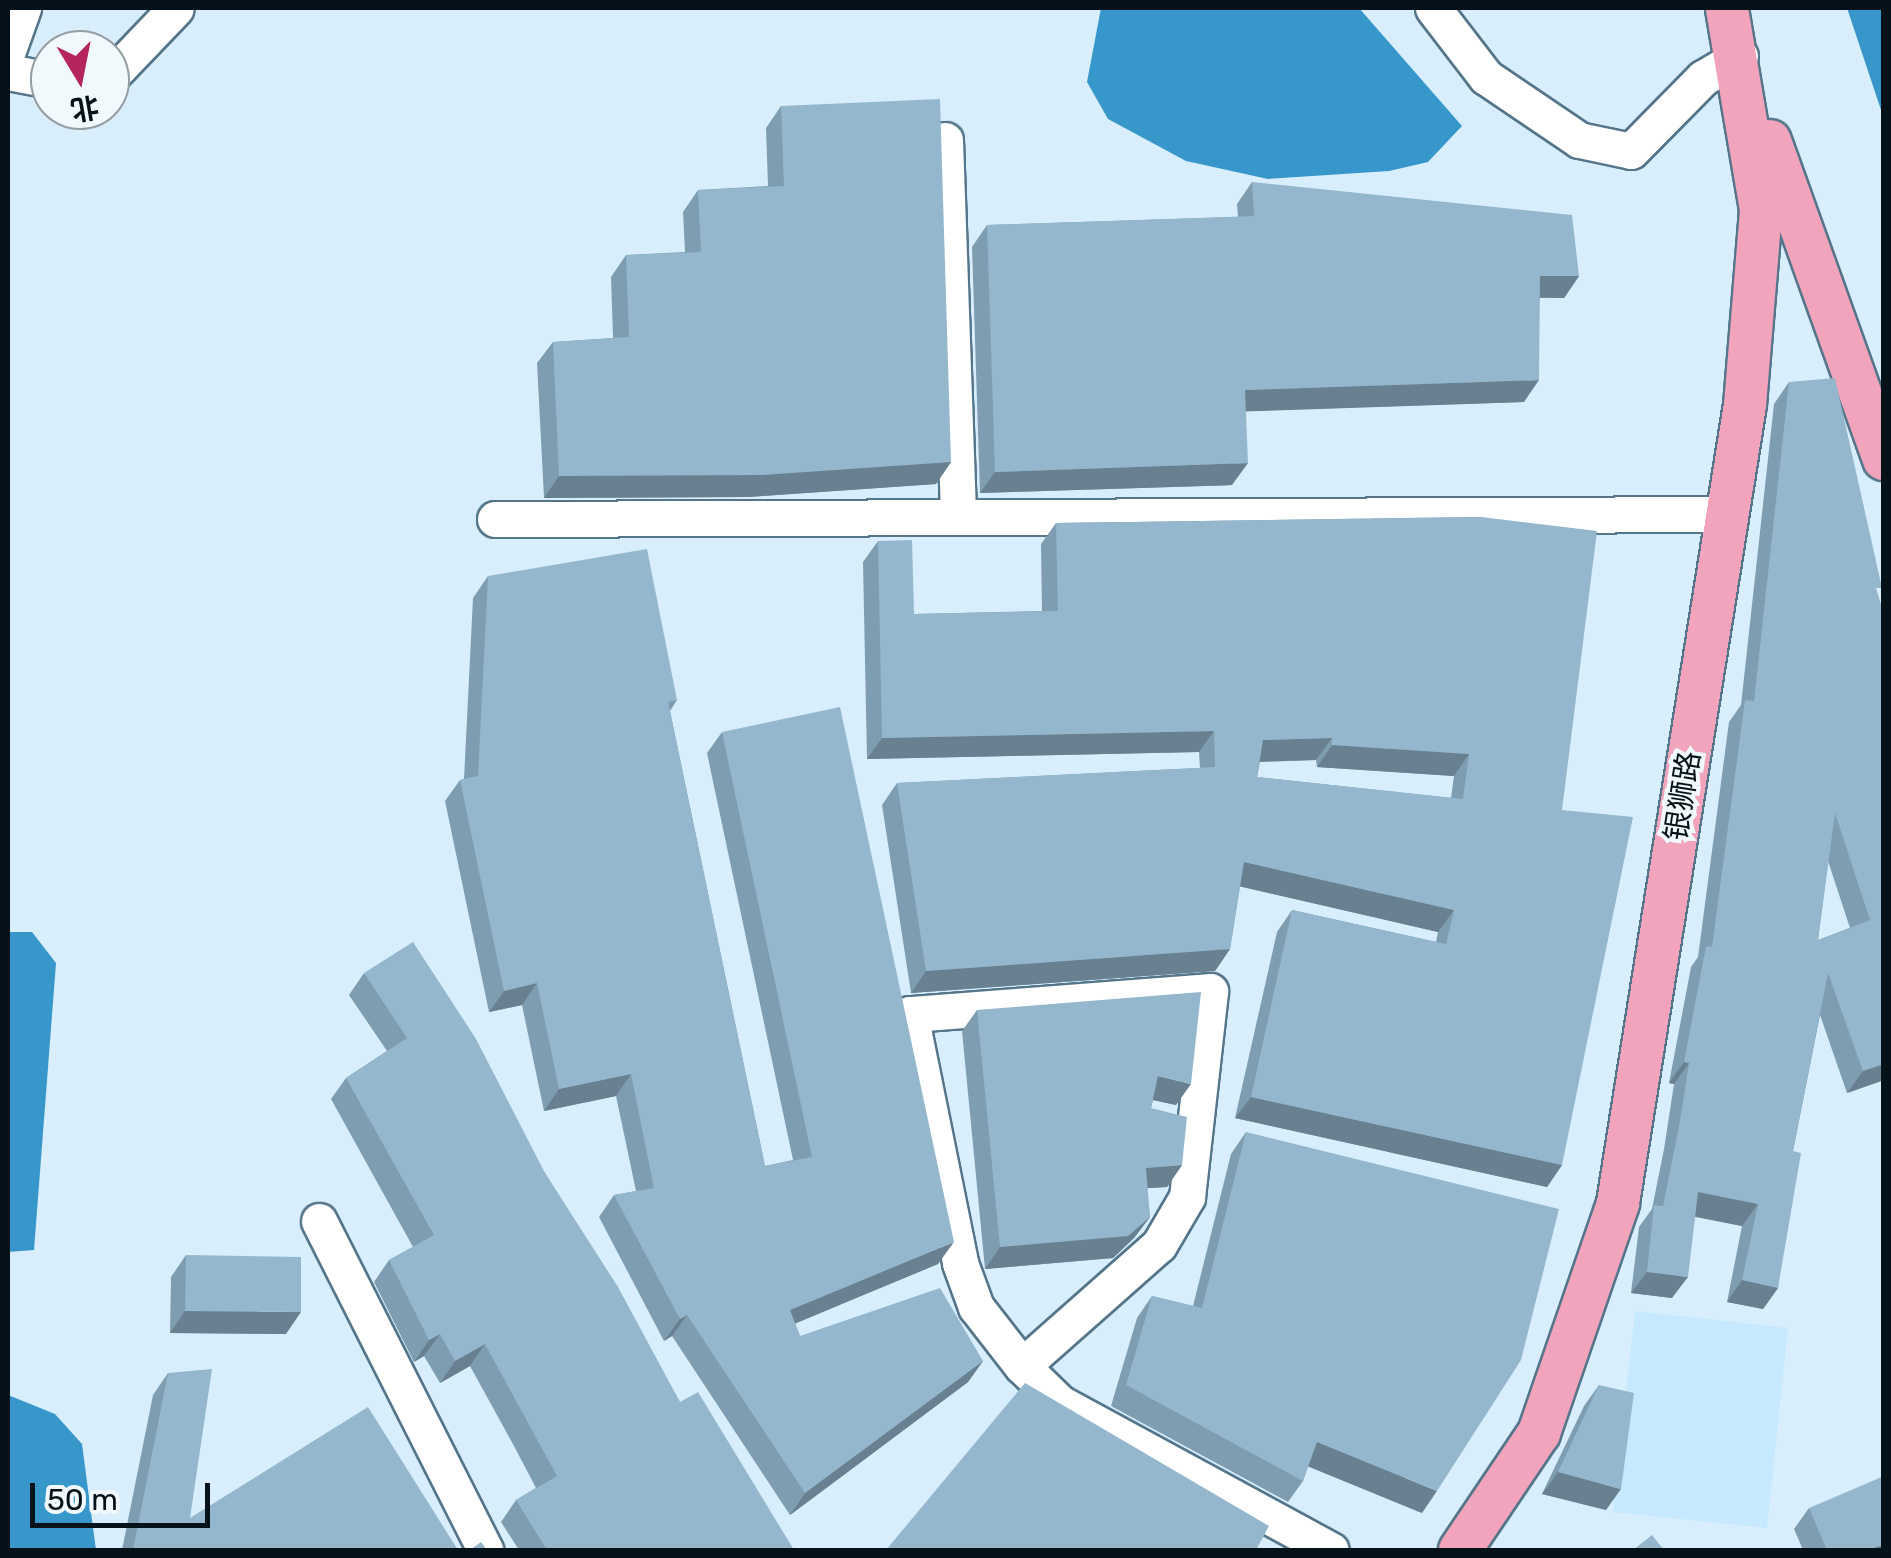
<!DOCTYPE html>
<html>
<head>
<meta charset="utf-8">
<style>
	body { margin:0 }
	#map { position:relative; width:1891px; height:1558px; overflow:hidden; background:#d8eefc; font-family:Rubik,"Noto Sans SC",sans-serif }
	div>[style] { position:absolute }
	.built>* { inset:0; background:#c6e9ff }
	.water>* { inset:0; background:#3797ca }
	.roads { filter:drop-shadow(2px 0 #54758a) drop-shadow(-2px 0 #54758a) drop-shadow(0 2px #54758a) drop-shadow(0 -2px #54758a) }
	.minor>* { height:35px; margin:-17.5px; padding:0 17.5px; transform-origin:17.5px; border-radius:17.5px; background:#fff }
	.major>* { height:42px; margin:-21px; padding:0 21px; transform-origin:21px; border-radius:21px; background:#f2a4bc }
	.wall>* { inset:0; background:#7f9db0 }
	.shaded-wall>* { inset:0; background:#688090 }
	.building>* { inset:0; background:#94b7cd }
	span { translate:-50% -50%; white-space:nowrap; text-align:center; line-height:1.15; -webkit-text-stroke:8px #f1f9fd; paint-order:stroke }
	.street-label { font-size:30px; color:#06121a }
	.frame { position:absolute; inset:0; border:10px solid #06121a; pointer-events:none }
	.north { position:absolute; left:30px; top:30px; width:100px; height:100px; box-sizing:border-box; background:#f1f9fd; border:2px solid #939da2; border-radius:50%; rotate:170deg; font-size:28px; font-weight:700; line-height:40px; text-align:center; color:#06121a }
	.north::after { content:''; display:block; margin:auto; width:35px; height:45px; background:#b3255c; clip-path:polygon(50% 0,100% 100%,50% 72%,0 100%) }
	.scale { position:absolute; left:30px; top:1483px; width:180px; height:45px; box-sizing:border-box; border:5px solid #06121a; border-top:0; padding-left:12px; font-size:30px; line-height:35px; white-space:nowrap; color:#06121a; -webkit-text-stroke:8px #f1f9fd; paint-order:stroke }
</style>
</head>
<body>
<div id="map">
	<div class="built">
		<div style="clip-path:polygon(1635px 1311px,1788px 1328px,1767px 1528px,1613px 1512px)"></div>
	</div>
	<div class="water">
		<div style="clip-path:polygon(1101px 8px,1359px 8px,1462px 126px,1428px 162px,1389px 171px,1268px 179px,1186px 161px,1108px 119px,1087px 82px)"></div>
		<div style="clip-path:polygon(1847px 8px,1883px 8px,1883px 116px)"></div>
		<div style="clip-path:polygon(8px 932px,32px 932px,56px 963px,34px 1250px,8px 1252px)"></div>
		<div style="clip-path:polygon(8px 1395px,55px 1414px,82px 1444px,96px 1550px,8px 1550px)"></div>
	</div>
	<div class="roads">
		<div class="minor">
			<div style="left:1433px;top:8px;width:87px;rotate:52.5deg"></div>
			<div style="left:1486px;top:77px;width:112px;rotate:34.1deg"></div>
			<div style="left:1579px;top:140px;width:53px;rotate:11.9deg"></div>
			<div style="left:1631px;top:151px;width:103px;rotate:-45.4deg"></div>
			<div style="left:1703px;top:78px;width:43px;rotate:-30.7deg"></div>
			<div style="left:8px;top:50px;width:45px;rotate:-70.3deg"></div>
			<div style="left:8px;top:72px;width:43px;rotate:10.8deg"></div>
			<div style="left:110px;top:77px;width:95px;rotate:-46.3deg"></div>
			<div style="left:945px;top:140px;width:377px;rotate:88deg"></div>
			<div style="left:495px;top:519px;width:1233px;rotate:-0.23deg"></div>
			<div style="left:319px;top:1221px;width:369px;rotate:63.2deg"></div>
			<div style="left:1022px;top:1366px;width:183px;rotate:-41.5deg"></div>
			<div style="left:1159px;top:1245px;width:56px;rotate:-59.7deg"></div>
			<div style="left:1187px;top:1197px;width:207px;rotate:-83.6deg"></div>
			<div style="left:1210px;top:991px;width:301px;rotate:175.6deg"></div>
			<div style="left:910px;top:1014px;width:254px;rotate:78.6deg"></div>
			<div style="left:960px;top:1263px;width:47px;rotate:70deg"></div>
			<div style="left:976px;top:1307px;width:75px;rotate:52.1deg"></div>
			<div style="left:1022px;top:1366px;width:53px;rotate:44.2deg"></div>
			<div style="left:1060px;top:1403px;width:308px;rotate:28.5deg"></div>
		</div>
		<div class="major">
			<div style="left:1770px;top:141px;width:338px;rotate:70.3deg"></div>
			<div style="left:1460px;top:1550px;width:141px;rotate:-56deg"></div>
			<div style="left:1539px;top:1433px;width:243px;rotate:-71deg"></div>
			<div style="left:1618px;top:1203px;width:808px;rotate:-80.96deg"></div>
			<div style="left:1745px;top:405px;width:196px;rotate:-85.3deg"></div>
			<div style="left:1761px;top:210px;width:205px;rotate:-99.6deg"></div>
		</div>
	</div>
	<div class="wall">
		<div style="clip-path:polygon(781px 106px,951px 462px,936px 484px,748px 497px,544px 498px,537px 363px,553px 342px,613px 338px,611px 277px,626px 255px,685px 252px,683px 212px,698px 190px,768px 186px,766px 128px)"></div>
		<div style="clip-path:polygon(1252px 182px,1579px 276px,1564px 298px,1540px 298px,1524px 402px,1246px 411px,1232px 485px,980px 493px,972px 247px,987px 225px,1238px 217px,1237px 204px)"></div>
		<div style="clip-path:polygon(evenodd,1789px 382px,1877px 594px,1884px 615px,1884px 1080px,1847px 1093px,1820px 1015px,1793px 1151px,1778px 1288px,1763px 1309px,1727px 1302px,1742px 1226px,1695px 1217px,1672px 1298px,1631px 1293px,1639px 1227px,1652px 1209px,1664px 1149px,1674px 1084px,1669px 1083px,1691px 967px,1698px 957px,1729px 722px,1741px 705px,1774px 404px,1789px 382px,1828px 861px,1850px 928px,1818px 940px,1828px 861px)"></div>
		<div style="clip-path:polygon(evenodd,1481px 517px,1562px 810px,1562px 1165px,1547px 1187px,1235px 1118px,1277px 932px,1292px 910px,1436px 942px,1438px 932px,1240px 886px,1230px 949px,1215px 971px,911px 993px,882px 805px,897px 783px,1200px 768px,1199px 752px,867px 759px,863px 562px,878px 541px,914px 614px,1042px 611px,1041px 544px,1056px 523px,1481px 517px,1316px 760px,1317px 767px,1454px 776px,1451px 798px,1257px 777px,1260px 762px,1316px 760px)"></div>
		<div style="clip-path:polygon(488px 576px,677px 700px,670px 711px,765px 1166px,793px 1160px,707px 753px,722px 732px,938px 1264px,795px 1323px,800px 1336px,983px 1361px,968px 1382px,790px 1515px,672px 1336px,664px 1341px,599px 1217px,614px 1195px,636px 1191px,616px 1096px,544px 1111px,522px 1005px,489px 1012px,445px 801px,460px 780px,464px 779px,473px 598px)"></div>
		<div style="clip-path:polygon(364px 973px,545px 1173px,680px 1402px,794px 1550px,519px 1550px,501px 1522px,516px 1500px,536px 1488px,514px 1446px,470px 1366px,440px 1383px,424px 1356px,414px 1362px,374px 1282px,389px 1260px,413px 1247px,331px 1099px,346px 1078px,387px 1051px,349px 995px)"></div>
		<div style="clip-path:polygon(977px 1010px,1176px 1105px,1153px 1100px,1151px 1108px,1182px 1165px,1167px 1187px,1147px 1188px,1150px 1217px,1134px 1238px,1113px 1258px,985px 1269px,962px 1031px)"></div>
		<div style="clip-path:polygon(1246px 1132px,1422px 1513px,1308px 1466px,1303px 1481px,1288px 1502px,1111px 1406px,1137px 1318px,1152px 1296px,1193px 1306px,1231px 1154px)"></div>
		<div style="clip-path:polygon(186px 1255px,286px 1334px,170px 1333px,171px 1277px)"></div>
		<div style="clip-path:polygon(168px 1373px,190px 1518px,458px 1550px,122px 1550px,153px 1395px)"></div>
		<div style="clip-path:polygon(1599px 1385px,1606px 1510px,1542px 1494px,1584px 1406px)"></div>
		<div style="clip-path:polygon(1809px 1508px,1884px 1550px,1803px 1550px,1794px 1529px)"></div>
	</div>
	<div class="shaded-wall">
		<div style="clip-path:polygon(1540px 276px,1579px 276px,1564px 298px,1525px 297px)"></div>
		<div style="clip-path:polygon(1539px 380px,1524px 402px,1230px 412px,1245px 390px)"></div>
		<div style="clip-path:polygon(951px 462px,936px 484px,748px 497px,544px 498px,559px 476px)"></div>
		<div style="clip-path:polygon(1248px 463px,1232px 485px,980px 493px,995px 472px)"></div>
		<div style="clip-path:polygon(1214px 731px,1199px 752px,867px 759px,882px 738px)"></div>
		<div style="clip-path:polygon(1332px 738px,1316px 760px,1248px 762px,1263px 740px)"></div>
		<div style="clip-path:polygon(1332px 745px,1469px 754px,1454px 776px,1317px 767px)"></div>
		<div style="clip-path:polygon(1244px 862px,1454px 910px,1438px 932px,1229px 884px)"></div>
		<div style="clip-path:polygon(1230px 949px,1215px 971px,911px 993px,926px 971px)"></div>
		<div style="clip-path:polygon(537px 983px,522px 1005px,489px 1012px,504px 991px)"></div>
		<div style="clip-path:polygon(1684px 1062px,1689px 1063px,1674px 1084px,1669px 1083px)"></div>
		<div style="clip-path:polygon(1884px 1064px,1884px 1080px,1847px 1093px,1863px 1071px)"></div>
		<div style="clip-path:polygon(631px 1074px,616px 1096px,544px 1111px,559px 1089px)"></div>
		<div style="clip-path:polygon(1158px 1076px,1191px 1084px,1176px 1105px,1143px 1098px)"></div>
		<div style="clip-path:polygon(1251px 1097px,1562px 1165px,1547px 1187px,1235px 1118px)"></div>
		<div style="clip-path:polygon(1182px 1165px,1167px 1187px,1130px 1189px,1146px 1168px)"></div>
		<div style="clip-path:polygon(1698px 1192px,1758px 1204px,1742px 1226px,1683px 1214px)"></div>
		<div style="clip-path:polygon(1150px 1217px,1134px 1238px,1113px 1258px,985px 1269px,1000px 1247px)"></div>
		<div style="clip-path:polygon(954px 1242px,938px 1264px,775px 1332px,790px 1310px)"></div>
		<div style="clip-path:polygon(1647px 1272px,1688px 1277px,1672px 1298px,1631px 1293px)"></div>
		<div style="clip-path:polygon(1742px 1280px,1778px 1288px,1763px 1309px,1727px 1302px)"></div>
		<div style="clip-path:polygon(185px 1311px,301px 1312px,286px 1334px,170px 1333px)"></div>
		<div style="clip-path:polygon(687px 1315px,672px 1336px,664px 1341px,680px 1319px)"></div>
		<div style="clip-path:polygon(440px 1334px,424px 1356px,414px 1362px,429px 1340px)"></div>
		<div style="clip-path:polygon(485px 1344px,470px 1366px,440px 1383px,455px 1361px)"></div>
		<div style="clip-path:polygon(983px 1361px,968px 1382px,790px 1515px,805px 1493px)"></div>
		<div style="clip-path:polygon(1317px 1442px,1437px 1491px,1422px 1513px,1302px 1464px)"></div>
		<div style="clip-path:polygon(1558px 1472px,1621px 1489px,1606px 1510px,1542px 1494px)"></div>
		<div style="clip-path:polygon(1884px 1544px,1884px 1550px,1869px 1550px)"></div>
	</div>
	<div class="building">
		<div style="clip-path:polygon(940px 99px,951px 462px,763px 475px,559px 476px,553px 342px,629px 337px,626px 255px,701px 252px,698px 190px,784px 186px,781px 106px)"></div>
		<div style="clip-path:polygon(1252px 182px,1572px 215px,1579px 276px,1540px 276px,1539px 380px,1245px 390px,1248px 463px,995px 472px,987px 225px,1254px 216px)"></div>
		<div style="clip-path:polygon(evenodd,1835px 378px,1882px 588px,1876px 588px,1884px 615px,1884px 1064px,1863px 1071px,1828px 973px,1793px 1151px,1801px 1153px,1778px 1288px,1742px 1280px,1758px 1204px,1698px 1192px,1688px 1277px,1647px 1272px,1654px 1205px,1663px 1206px,1679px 1127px,1689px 1063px,1684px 1062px,1706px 946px,1712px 947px,1745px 700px,1754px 701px,1789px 382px,1835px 378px,1835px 813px,1870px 920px,1818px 940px,1835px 813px)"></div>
		<div style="clip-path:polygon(evenodd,1481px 517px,1597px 531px,1562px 810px,1633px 817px,1562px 1165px,1251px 1097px,1292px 910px,1446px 944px,1454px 910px,1244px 862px,1230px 949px,926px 971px,897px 783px,1215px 767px,1214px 731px,882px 738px,878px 541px,912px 540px,914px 614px,1058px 611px,1056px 523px,1481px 517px,1332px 738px,1332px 745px,1469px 754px,1463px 799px,1257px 777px,1263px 740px,1332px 738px)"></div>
		<div style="clip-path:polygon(647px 549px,677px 700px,668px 702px,765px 1166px,812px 1157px,722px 732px,840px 707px,954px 1242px,790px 1310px,800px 1336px,940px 1288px,983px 1361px,805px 1493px,687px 1315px,680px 1319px,614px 1195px,654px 1188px,631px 1074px,559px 1089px,537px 983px,504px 991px,460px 780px,478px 776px,488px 576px)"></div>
		<div style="clip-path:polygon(413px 942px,476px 1039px,545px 1173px,618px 1287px,680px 1402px,698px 1392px,794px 1550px,547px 1550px,516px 1500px,557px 1476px,485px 1344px,455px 1361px,440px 1334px,429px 1340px,389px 1260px,434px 1235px,346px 1078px,407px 1038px,364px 973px)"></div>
		<div style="clip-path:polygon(1201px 992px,1191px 1084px,1158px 1076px,1151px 1108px,1187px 1117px,1182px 1165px,1146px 1168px,1150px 1217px,1128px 1236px,1000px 1247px,977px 1010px)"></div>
		<div style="clip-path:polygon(1246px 1132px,1559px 1209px,1521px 1360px,1437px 1491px,1317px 1442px,1303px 1481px,1126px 1385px,1152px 1296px,1202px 1308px)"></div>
		<div style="clip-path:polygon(186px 1255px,301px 1257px,301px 1312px,185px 1311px)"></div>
		<div style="clip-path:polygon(212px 1369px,190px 1518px,368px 1407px,458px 1550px,133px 1550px,168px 1373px)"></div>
		<div style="clip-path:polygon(1025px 1383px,1269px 1526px,1256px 1550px,886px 1550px)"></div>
		<div style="clip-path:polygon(1599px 1385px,1634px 1393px,1621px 1489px,1558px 1472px)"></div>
		<div style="clip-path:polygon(1884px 1476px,1884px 1544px,1869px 1550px,1827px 1550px,1809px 1508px)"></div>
		<div style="clip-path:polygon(1652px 1535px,1664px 1550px,1633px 1550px)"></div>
		<div style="clip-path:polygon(481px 1542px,487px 1550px,470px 1550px)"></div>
	</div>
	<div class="street-label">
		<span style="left:1683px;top:796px;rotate:-81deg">银狮路</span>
	</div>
	<div class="frame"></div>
	<div class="north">北</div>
	<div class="scale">50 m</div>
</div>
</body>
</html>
